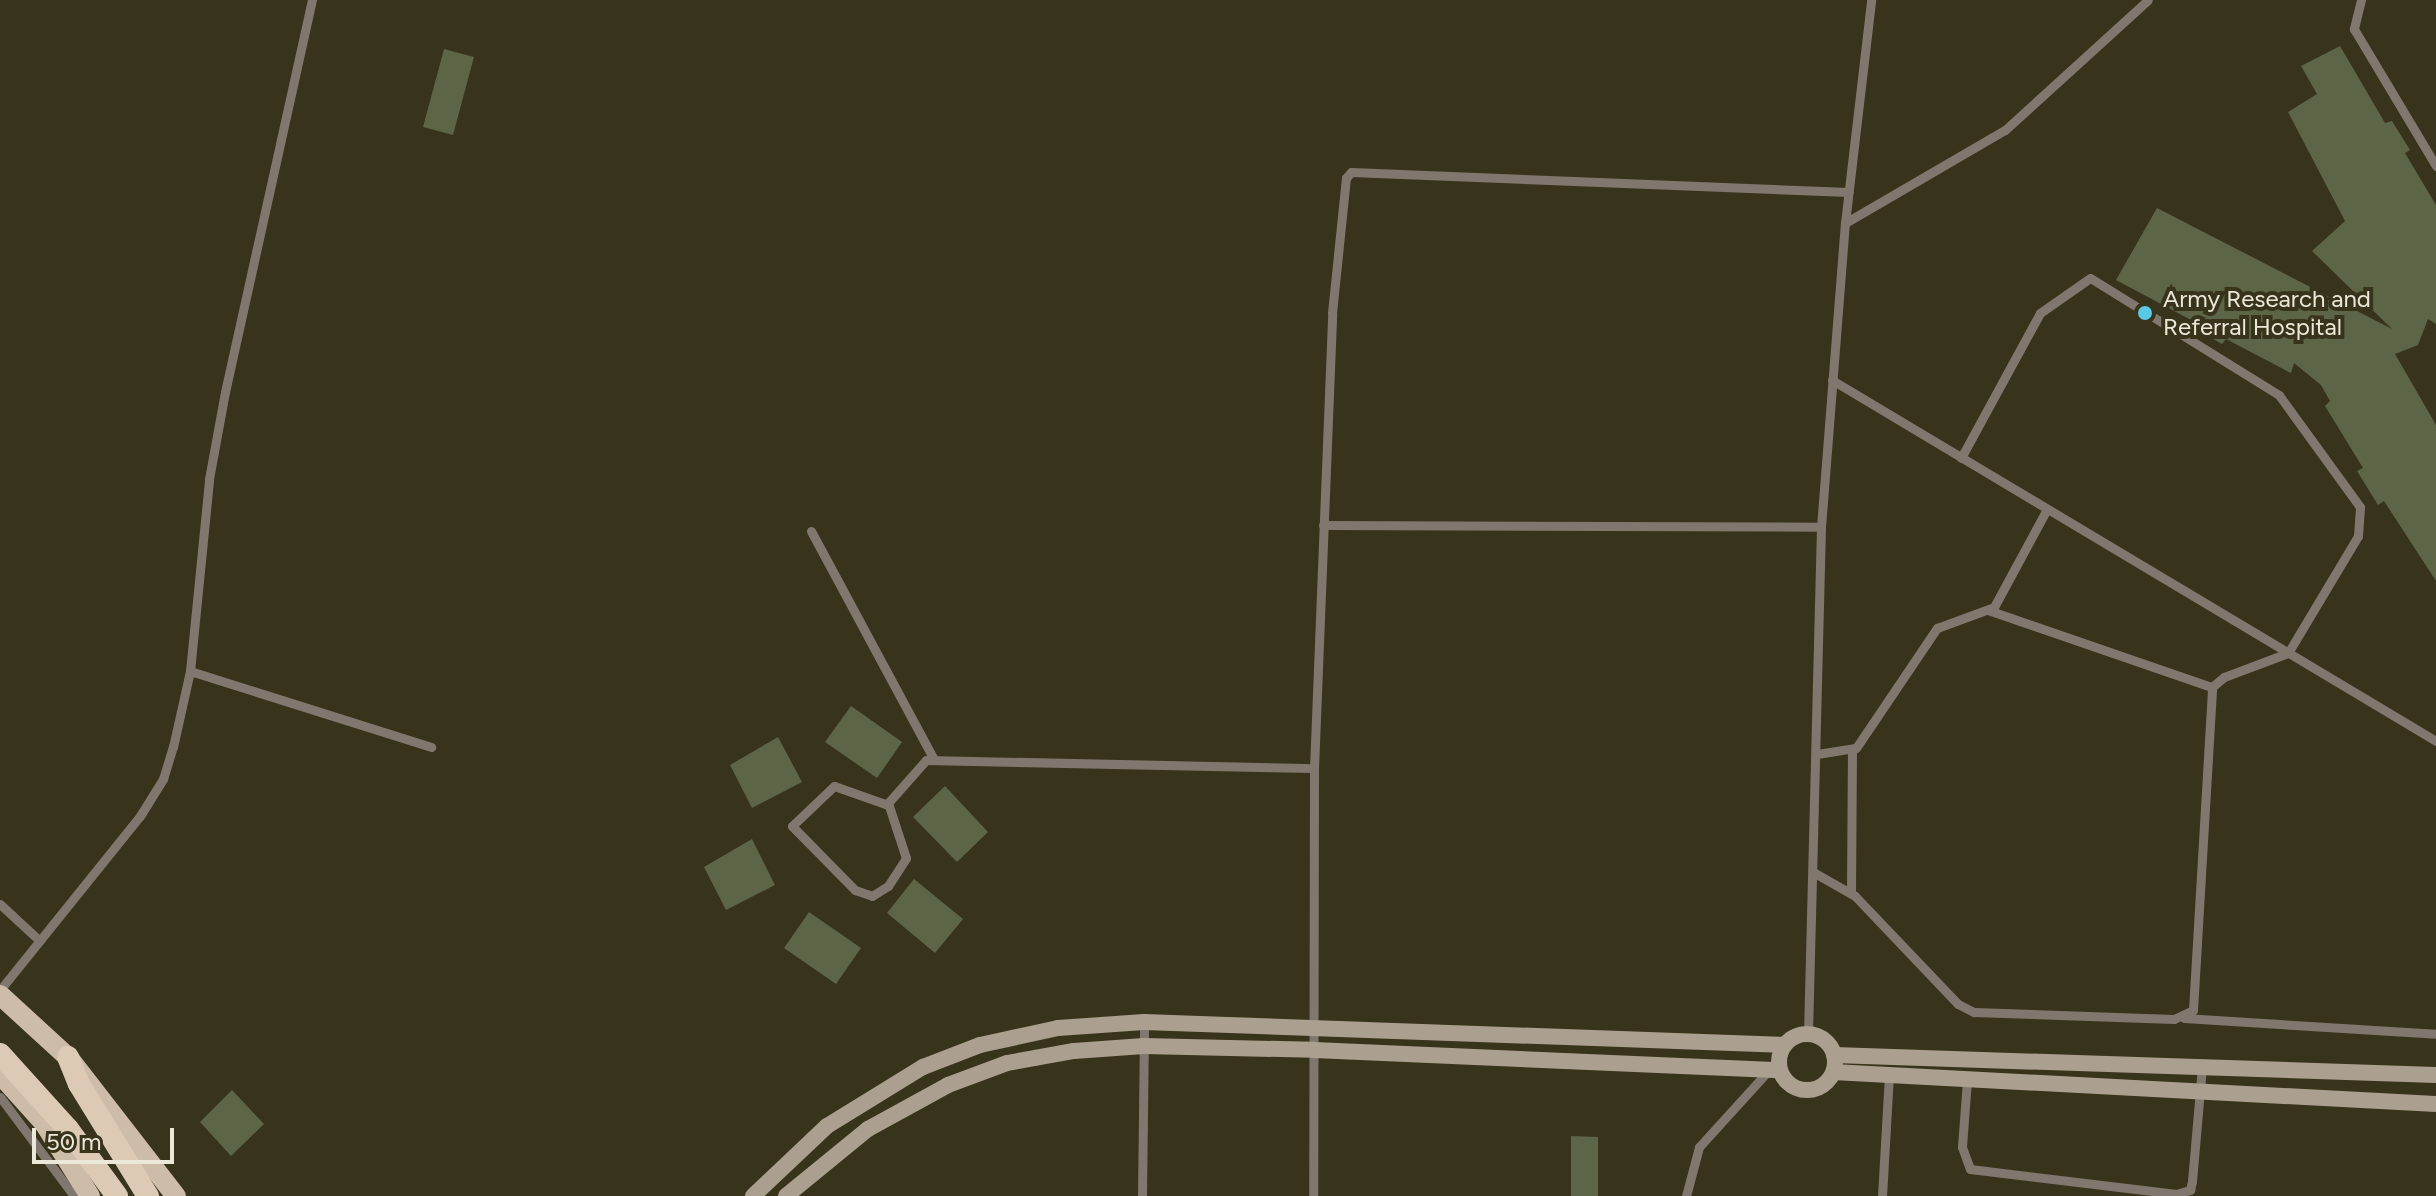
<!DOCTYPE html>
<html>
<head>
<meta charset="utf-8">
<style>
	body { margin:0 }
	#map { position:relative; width:2436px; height:1196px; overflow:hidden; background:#38331b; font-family:Figtree,sans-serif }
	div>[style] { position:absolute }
	.building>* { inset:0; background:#5c6646 }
	.service>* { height:9px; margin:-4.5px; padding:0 4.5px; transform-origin:4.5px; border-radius:4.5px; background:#80786e }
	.secondary>* { height:16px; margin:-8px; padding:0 8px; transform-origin:8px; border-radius:8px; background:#ab9f8f }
	.secondary>.ring { margin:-8px; padding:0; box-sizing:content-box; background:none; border:16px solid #ab9f8f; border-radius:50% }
	.primary>* { height:20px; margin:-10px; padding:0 10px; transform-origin:10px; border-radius:10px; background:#cdbca8 }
	.trunk>* { height:22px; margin:-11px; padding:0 11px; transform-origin:11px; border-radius:11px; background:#dccab4 }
	.dots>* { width:22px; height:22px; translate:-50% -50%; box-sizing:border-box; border:4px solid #38331b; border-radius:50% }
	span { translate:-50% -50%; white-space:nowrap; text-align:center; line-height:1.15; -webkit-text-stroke:8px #38331b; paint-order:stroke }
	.poi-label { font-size:24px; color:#ebe8da }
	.left { translate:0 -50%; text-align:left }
	.scale { position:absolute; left:32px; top:1128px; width:142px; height:36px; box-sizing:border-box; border:4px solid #ebe8da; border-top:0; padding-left:10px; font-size:24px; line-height:28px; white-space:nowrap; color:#ebe8da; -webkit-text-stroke:6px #38331b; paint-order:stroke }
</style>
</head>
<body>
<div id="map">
	<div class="building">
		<div style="clip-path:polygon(2340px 46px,2385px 123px,2392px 121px,2410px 150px,2405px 153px,2436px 205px,2436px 324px,2428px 319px,2418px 345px,2395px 354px,2436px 425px,2436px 581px,2384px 501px,2378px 505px,2357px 471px,2363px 468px,2325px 406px,2330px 401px,2321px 385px,2294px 363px,2291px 373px,2226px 339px,2222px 344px,2190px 326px,2193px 321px,2116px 280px,2157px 208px,2392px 329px,2312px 251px,2345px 221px,2288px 112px,2317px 94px,2301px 66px)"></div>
		<div style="clip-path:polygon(444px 49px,474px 57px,453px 135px,423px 127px)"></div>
		<div style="clip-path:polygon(851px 706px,902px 742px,877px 778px,825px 742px)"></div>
		<div style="clip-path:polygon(778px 737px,802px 782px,752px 808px,730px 765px)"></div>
		<div style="clip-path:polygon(945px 786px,988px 832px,957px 862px,913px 817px)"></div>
		<div style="clip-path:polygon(752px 839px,775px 885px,726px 910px,704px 867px)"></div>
		<div style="clip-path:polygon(914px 879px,963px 919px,935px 953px,887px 913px)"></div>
		<div style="clip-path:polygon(809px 912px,861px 948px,836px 984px,784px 948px)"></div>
		<div style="clip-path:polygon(232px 1090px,264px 1124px,231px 1156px,200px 1122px)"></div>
		<div style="clip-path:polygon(1571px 1136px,1598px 1137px,1598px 1196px,1571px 1196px)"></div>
	</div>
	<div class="service">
		<div style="left:2361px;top:0;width:30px;rotate:104deg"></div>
		<div style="left:2354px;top:29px;width:160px;rotate:59.1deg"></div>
		<div style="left:1845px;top:223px;width:185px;rotate:-30.2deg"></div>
		<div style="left:2005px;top:130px;width:193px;rotate:-42.3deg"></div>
		<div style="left:1832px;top:380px;width:704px;rotate:30.87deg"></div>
		<div style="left:1323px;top:525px;width:498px;rotate:0.2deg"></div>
		<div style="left:811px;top:531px;width:259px;rotate:61.7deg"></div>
		<div style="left:1988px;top:610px;width:237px;rotate:19deg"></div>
		<div style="left:190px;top:671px;width:253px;rotate:17.5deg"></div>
		<div style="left:1817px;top:754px;width:39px;rotate:-9deg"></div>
		<div style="left:1856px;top:748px;width:145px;rotate:-56deg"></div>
		<div style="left:1937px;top:628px;width:61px;rotate:-20.2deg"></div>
		<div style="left:1994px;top:607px;width:111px;rotate:-61.6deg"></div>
		<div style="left:1314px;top:768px;width:455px;rotate:-87.7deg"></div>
		<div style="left:1332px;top:313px;width:136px;rotate:-84.1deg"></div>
		<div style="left:1346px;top:178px;width:8px;rotate:-50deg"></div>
		<div style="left:1351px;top:172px;width:498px;rotate:2.3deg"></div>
		<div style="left:888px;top:805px;width:57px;rotate:-160.6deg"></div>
		<div style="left:834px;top:786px;width:58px;rotate:136.4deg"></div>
		<div style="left:792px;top:826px;width:90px;rotate:45.5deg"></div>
		<div style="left:855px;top:890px;width:18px;rotate:19deg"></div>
		<div style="left:872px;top:896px;width:19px;rotate:-32deg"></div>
		<div style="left:888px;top:886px;width:33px;rotate:-57deg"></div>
		<div style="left:906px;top:858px;width:58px;rotate:-108.1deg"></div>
		<div style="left:888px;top:803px;width:57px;rotate:-48.5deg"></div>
		<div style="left:926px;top:760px;width:388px;rotate:1.2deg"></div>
		<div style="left:1314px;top:768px;width:428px;rotate:90.1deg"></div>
		<div style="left:1813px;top:872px;width:48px;rotate:29.7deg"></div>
		<div style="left:1855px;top:896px;width:149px;rotate:46.4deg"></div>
		<div style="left:1958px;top:1004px;width:18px;rotate:27deg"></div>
		<div style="left:1974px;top:1012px;width:200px;rotate:2deg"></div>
		<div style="left:2174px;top:1019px;width:21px;rotate:-25deg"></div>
		<div style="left:2193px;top:1010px;width:324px;rotate:-86.6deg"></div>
		<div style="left:2212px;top:687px;width:16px;rotate:-40deg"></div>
		<div style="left:2224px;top:677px;width:68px;rotate:-20.6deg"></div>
		<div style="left:2288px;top:653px;width:136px;rotate:-59.1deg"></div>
		<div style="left:2358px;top:536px;width:29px;rotate:-86deg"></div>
		<div style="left:2360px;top:507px;width:138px;rotate:-125.9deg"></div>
		<div style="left:2279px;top:395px;width:222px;rotate:-148.2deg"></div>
		<div style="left:2090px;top:278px;width:61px;rotate:145deg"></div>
		<div style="left:2040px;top:313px;width:165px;rotate:118.6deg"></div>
		<div style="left:1851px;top:892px;width:141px;rotate:-89.6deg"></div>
		<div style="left:0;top:904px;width:54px;rotate:42.8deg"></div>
		<div style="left:0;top:990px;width:223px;rotate:-51.2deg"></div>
		<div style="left:140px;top:816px;width:44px;rotate:-58.1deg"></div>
		<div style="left:163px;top:779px;width:34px;rotate:-73deg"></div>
		<div style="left:173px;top:747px;width:78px;rotate:-77.4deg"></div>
		<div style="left:190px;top:671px;width:193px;rotate:-84.3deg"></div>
		<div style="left:209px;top:479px;width:88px;rotate:-79.6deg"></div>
		<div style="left:225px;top:392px;width:402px;rotate:-77.5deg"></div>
		<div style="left:2184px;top:1018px;width:253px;rotate:3.6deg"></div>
		<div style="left:1808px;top:1034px;width:507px;rotate:-88.53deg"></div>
		<div style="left:1821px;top:527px;width:305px;rotate:-85.5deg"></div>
		<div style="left:1845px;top:223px;width:225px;rotate:-83.3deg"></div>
		<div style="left:1967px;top:1080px;width:67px;rotate:94.3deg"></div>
		<div style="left:1962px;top:1147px;width:23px;rotate:70deg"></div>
		<div style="left:1970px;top:1169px;width:208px;rotate:6.9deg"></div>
		<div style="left:2176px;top:1194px;width:15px;rotate:-16deg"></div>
		<div style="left:2190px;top:1190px;width:9px;rotate:-77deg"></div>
		<div style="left:2192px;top:1181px;width:114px;rotate:-85deg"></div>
		<div style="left:0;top:1097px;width:124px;rotate:53.2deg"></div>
		<div style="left:1142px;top:1196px;width:174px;rotate:-89.3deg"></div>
		<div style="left:1686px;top:1196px;width:51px;rotate:-75.1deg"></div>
		<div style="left:1699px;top:1147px;width:104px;rotate:-47.7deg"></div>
		<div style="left:1882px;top:1196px;width:121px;rotate:-86.7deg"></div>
	</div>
	<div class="secondary">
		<div class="ring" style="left:1779px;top:1034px;width:40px;height:40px"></div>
		<div style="left:1834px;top:1055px;width:602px;rotate:1.9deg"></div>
		<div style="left:1833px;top:1072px;width:604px;rotate:3.04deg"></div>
		<div style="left:753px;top:1196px;width:102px;rotate:-43.4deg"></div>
		<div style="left:827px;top:1126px;width:113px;rotate:-31.6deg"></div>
		<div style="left:923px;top:1067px;width:61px;rotate:-21.1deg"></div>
		<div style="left:980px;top:1045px;width:80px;rotate:-12.3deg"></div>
		<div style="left:1058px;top:1028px;width:86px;rotate:-4deg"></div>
		<div style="left:1144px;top:1022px;width:641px;rotate:2.05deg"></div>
		<div style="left:786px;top:1196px;width:106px;rotate:-39.3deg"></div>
		<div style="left:868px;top:1129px;width:91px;rotate:-28.8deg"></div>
		<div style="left:948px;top:1085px;width:63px;rotate:-20.4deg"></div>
		<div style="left:1007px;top:1063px;width:68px;rotate:-10.2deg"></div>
		<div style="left:1074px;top:1051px;width:70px;rotate:-4.1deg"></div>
		<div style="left:1144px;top:1046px;width:170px;rotate:1.3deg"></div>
		<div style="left:1314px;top:1050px;width:466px;rotate:2.5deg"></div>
	</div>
	<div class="primary">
		<div style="left:0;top:995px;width:92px;rotate:42.4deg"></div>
		<div style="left:68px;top:1057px;width:176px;rotate:52.2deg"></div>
		<div style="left:0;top:1074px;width:66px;rotate:48.1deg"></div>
		<div style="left:44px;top:1123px;width:86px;rotate:57.8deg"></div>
	</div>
	<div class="trunk">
		<div style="left:0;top:1054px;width:101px;rotate:47.8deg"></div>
		<div style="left:68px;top:1129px;width:83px;rotate:53.8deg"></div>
		<div style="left:68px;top:1057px;width:29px;rotate:68deg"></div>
		<div style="left:79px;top:1084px;width:132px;rotate:58.4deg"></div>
	</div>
	<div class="dots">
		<div style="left:2145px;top:313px;background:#5bc8e6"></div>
	</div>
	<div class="poi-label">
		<span class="left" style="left:2163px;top:313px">Army Research and<br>Referral Hospital</span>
	</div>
	<div class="scale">50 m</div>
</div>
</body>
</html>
